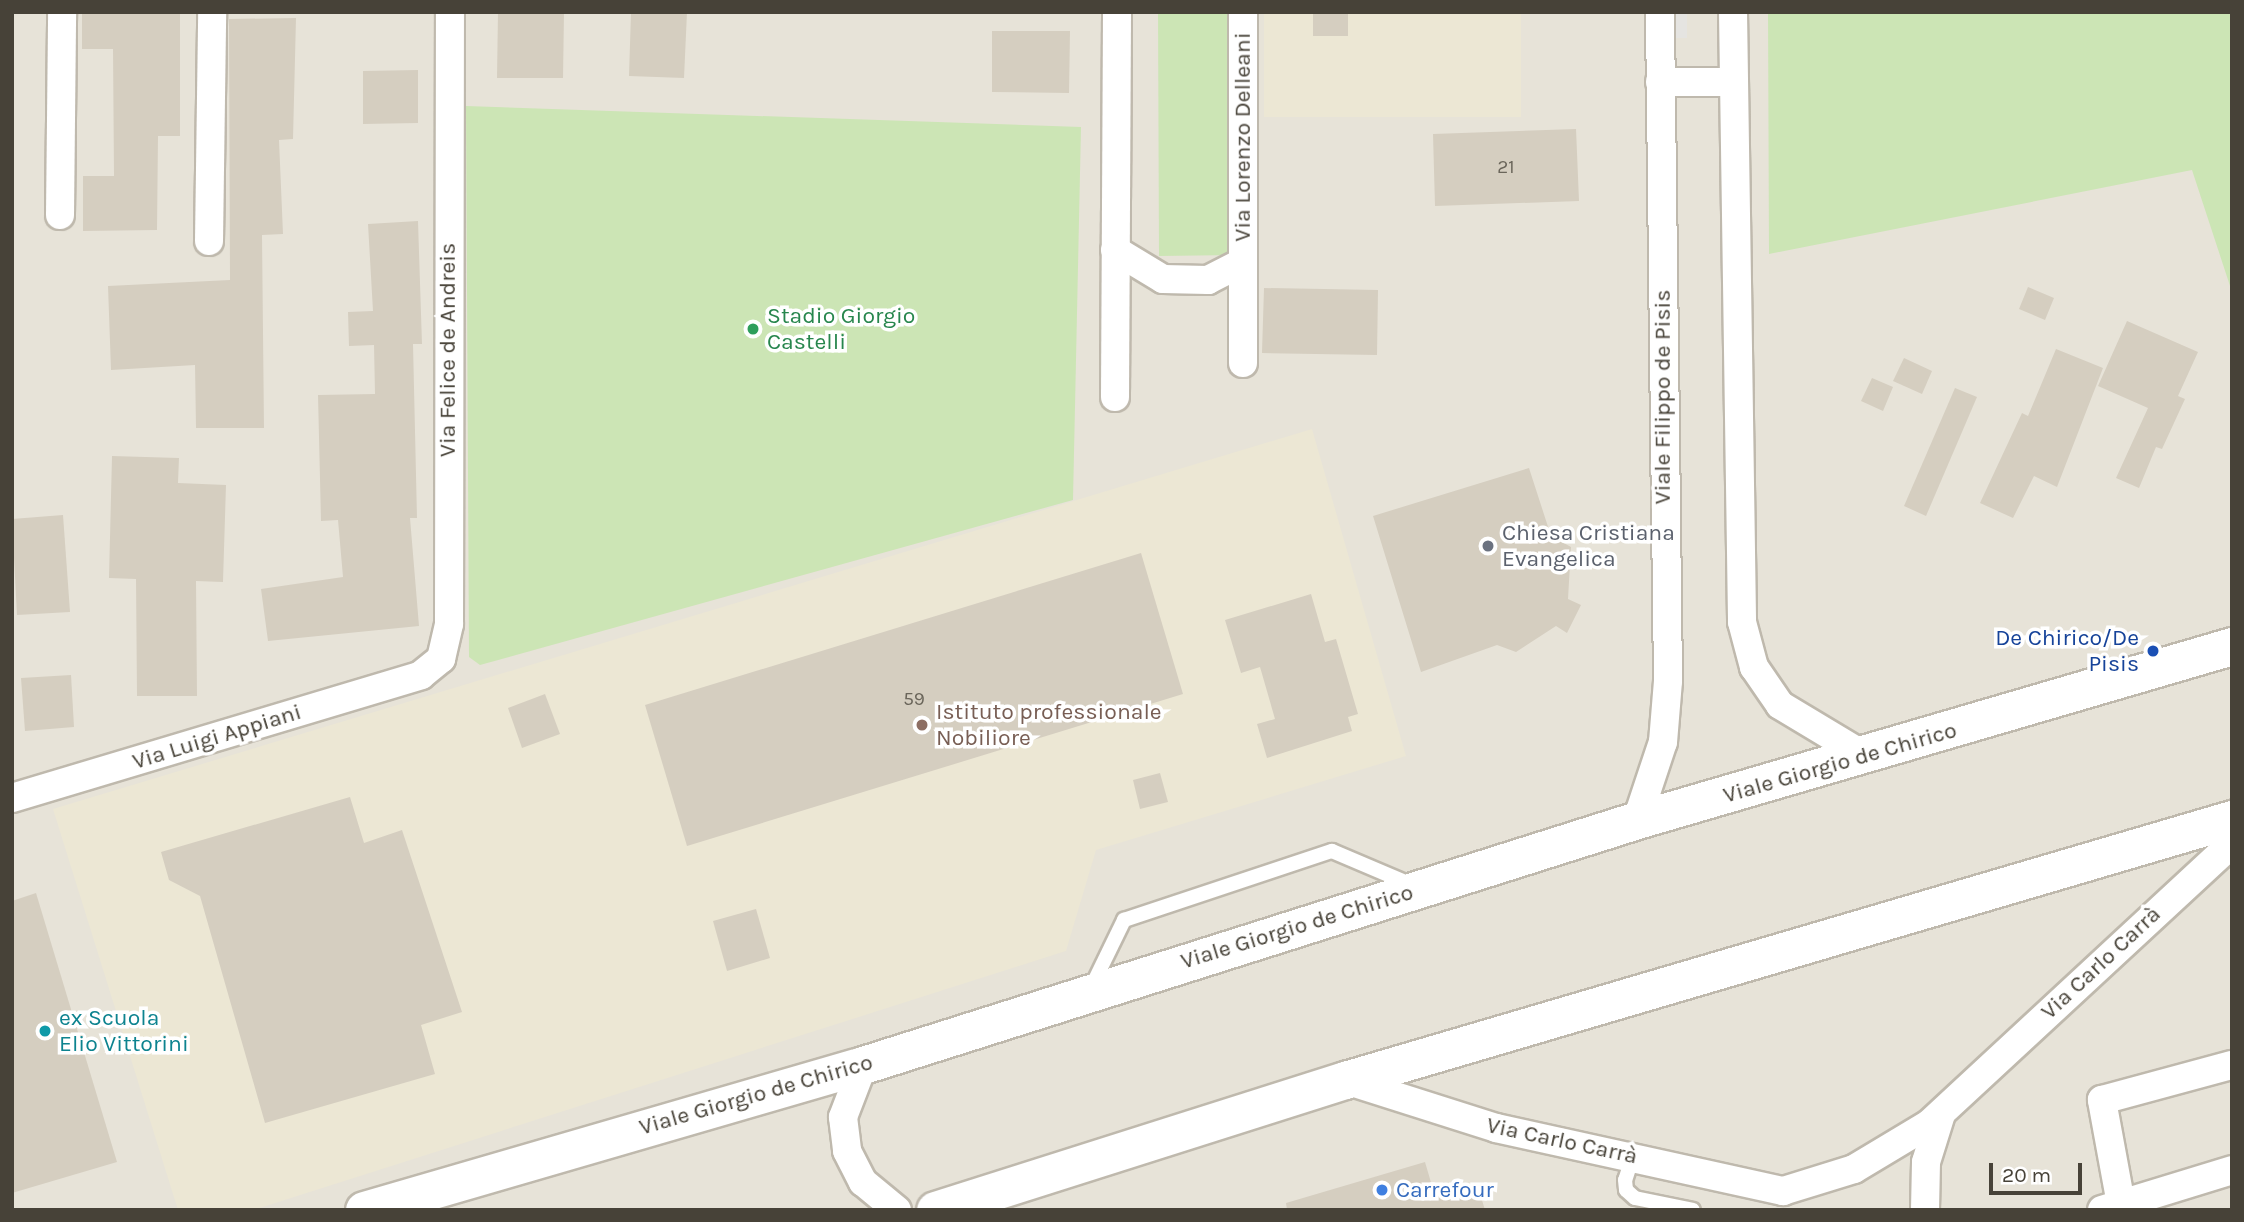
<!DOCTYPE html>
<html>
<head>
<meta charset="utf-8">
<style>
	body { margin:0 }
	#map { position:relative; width:2244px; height:1222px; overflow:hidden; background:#f4f1ea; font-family:Karla,sans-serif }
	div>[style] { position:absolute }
	.residential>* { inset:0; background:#e7e3d8 }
	.education>* { inset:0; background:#ece7d4 }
	.green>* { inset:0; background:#cce5b5 }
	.parking>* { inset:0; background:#e5e4e1 }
	.building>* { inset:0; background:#d5cec0 }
	.roads { filter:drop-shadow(2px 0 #bfb9ad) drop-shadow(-2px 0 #bfb9ad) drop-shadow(0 2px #bfb9ad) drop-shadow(0 -2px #bfb9ad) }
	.service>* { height:14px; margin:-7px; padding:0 7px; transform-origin:7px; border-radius:7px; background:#fff }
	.minor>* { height:28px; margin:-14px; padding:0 14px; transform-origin:14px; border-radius:14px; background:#fff }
	.tertiary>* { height:37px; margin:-18.5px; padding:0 18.5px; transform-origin:18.5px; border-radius:18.5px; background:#fff }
	.dots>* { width:19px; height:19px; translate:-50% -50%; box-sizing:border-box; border:4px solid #fff; border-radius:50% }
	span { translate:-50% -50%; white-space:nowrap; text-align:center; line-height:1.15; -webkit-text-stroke:7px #fff; paint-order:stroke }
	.number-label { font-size:19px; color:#6a655a }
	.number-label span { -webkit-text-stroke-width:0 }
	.street-label { font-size:23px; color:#474238 }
	.leisure-label { font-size:23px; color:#27864d }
	.left { translate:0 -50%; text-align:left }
	.worship-label { font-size:23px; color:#5b616d }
	.transit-label { font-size:23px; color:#164399 }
	.right { translate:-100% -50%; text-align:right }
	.education-label { font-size:23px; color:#785e54 }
	.culture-label { font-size:23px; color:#0d838f }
	.shop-label { font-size:23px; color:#366cbe }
	.frame { position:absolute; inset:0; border:14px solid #474238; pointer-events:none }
	.scale { position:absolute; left:1989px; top:1163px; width:93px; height:32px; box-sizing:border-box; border:4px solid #474238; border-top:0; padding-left:9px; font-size:21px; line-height:24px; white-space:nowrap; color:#474238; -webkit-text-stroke:5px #fff; paint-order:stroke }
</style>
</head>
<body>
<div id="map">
	<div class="residential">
		<div style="clip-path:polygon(12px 12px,2232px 12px,2232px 1210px,12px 1210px)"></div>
	</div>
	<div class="education">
		<div style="clip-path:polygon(1264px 12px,1521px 12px,1521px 117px,1264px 117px)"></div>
		<div style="clip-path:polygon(1312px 429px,1406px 756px,1096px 850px,1066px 951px,253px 1210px,178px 1210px,53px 809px)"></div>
	</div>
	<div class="green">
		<div style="clip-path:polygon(1158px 12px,1236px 12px,1237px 255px,1159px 256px)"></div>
		<div style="clip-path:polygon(1768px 12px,2232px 12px,2232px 292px,2192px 170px,1769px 254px)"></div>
		<div style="clip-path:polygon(466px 106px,1081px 127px,1073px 500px,480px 665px,469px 657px)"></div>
	</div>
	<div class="parking">
		<div style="clip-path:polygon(1675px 12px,1687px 12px,1687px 38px,1675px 38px)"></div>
	</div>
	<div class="building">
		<div style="clip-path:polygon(82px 12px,180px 12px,180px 136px,158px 136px,157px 230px,83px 231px,83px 176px,114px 176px,113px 49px,82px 49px)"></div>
		<div style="clip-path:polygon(498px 12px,564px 12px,563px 78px,497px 78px)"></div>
		<div style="clip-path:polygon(631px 12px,687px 12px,684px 78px,629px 76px)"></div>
		<div style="clip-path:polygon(1313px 12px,1348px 12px,1348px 36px,1313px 36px)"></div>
		<div style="clip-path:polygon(296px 18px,293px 139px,279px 140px,283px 234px,262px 235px,264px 428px,196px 428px,195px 365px,111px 370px,108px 286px,230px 280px,229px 19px)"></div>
		<div style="clip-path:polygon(992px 31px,1070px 31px,1069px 93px,992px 92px)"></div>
		<div style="clip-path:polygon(418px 70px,418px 123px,363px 124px,363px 71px)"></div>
		<div style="clip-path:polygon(1576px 129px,1579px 201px,1435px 206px,1433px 134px)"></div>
		<div style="clip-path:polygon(418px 221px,422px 344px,413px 344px,417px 518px,410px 518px,419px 626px,268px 641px,261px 589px,343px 577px,338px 520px,321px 521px,318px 395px,375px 394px,374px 345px,349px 346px,348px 312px,373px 311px,368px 224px)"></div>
		<div style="clip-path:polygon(2028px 287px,2054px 298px,2045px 320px,2019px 309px)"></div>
		<div style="clip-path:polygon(1264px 288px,1378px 290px,1377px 355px,1262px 353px)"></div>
		<div style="clip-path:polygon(2127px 321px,2198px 352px,2178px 396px,2185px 399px,2162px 449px,2156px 447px,2139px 488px,2116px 478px,2148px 408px,2098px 386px)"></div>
		<div style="clip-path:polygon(2056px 349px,2103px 368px,2057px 487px,2034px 476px,2013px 518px,1980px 503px,2022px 413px,2028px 416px)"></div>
		<div style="clip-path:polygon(1904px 358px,1932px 371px,1922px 394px,1893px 381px)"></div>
		<div style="clip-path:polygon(1872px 378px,1893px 387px,1883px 411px,1861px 401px)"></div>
		<div style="clip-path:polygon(1955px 388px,1977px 397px,1926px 516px,1904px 506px)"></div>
		<div style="clip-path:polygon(112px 456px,179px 458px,178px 483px,226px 485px,223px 582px,196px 581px,197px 696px,137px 696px,136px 579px,109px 578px)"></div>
		<div style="clip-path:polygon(1529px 468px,1551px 536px,1571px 547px,1568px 599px,1581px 605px,1567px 633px,1556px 626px,1516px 652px,1497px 645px,1421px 672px,1373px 516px)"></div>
		<div style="clip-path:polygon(63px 515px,70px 612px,17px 615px,12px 519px)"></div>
		<div style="clip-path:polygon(1141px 553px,1183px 694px,687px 846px,645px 705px)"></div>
		<div style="clip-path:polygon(1311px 594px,1325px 642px,1336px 639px,1358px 714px,1348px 717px,1352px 731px,1267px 758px,1257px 724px,1275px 719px,1260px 667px,1241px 673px,1225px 620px)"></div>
		<div style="clip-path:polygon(71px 675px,74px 727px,25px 731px,21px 678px)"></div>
		<div style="clip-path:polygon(545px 694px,560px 734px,522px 748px,508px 708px)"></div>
		<div style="clip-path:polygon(1160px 773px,1168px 802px,1140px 809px,1133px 780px)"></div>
		<div style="clip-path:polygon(350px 797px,364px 843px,402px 830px,462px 1012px,421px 1025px,435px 1074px,265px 1123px,200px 896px,169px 880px,161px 852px)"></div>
		<div style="clip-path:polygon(36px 893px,117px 1162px,12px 1193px,12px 901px)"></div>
		<div style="clip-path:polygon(756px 909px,770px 958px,727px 971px,713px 921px)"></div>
		<div style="clip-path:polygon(1425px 1162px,1435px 1196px,1477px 1184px,1485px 1210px,1287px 1210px,1286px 1203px)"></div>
	</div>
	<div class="roads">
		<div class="service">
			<div style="left:1091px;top:988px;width:76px;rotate:-64.1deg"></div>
			<div style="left:1124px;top:920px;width:219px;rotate:-18.4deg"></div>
			<div style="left:1332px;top:851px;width:87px;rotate:23deg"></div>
			<div style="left:1633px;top:1156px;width:25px;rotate:108deg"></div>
			<div style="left:1625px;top:1180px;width:10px;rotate:84deg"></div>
			<div style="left:1626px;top:1190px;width:12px;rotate:42deg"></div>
			<div style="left:1635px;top:1198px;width:59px;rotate:11.7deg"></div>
		</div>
		<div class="minor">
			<div style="left:1733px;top:12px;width:610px;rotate:89.15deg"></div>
			<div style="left:1742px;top:622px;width:47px;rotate:75.1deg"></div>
			<div style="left:1754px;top:667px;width:46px;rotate:55.6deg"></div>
			<div style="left:1780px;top:705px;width:99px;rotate:31deg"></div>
			<div style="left:1660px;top:82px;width:74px"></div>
			<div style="left:60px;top:215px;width:203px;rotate:-89.4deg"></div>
			<div style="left:209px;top:241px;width:229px;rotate:-89.2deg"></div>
			<div style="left:1115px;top:250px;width:56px;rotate:31.1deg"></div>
			<div style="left:1163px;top:279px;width:45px;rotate:1.3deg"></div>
			<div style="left:1208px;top:280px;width:39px;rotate:-27deg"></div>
			<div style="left:1243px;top:363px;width:351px;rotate:-90deg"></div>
			<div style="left:1115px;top:397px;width:385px;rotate:-89.7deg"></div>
			<div style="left:12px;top:798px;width:427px;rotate:-16.7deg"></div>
			<div style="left:421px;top:675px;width:26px;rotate:-39deg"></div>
			<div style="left:441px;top:659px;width:36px;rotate:-77deg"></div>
			<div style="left:449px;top:624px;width:612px;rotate:-89.91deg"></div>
			<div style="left:1637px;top:820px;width:82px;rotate:-71.6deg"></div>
			<div style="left:1663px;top:742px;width:61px;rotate:-85.3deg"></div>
			<div style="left:1668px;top:681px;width:669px;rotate:-90.69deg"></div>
			<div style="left:863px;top:1065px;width:56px;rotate:111deg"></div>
			<div style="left:843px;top:1117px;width:34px;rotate:83deg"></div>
			<div style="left:847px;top:1151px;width:35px;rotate:63deg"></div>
			<div style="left:863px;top:1182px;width:44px;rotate:39.5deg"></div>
			<div style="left:1345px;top:1080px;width:158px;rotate:17.6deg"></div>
			<div style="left:1496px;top:1128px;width:294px;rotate:12.4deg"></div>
			<div style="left:1783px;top:1191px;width:74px;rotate:-17.2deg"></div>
			<div style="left:1854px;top:1169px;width:87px;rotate:-31deg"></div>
			<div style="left:1929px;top:1124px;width:413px;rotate:-42.8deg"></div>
			<div style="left:2121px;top:1204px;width:106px;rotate:-100.4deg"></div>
			<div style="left:2102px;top:1100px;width:135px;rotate:-15.1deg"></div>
			<div style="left:1925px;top:1210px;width:48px;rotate:-88.8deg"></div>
			<div style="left:1926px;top:1162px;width:50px;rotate:-72.6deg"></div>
			<div style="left:2102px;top:1210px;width:136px;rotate:-17.1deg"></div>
		</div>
		<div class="tertiary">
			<div style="left:364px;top:1210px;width:520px;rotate:-16.2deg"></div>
			<div style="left:863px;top:1065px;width:812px;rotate:-17.56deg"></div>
			<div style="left:1637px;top:820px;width:620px;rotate:-16.3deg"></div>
			<div style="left:935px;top:1210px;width:430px;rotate:-17.6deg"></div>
			<div style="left:1345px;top:1080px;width:925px;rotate:-16.4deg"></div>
		</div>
	</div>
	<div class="dots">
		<div style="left:753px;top:329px;background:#2e9e5b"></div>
		<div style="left:1488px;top:546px;background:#6b7280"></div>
		<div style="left:2153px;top:651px;background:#1a4fb4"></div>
		<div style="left:922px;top:725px;background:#8d6e63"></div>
		<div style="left:45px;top:1031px;background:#0f9aa8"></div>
		<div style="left:1382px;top:1190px;background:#3f7fe0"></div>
	</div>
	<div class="number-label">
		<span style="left:1506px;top:168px">21</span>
		<span style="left:914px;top:700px">59</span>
	</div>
	<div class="street-label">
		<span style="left:1243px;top:137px;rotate:-90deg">Via Lorenzo Delleani</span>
		<span style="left:448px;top:350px;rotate:-90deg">Via Felice de Andreis</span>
		<span style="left:1663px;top:397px;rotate:-90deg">Viale Filippo de Pisis</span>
		<span style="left:217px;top:737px;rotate:-17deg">Via Luigi Appiani</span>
		<span style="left:1840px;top:763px;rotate:-16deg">Viale Giorgio de Chirico</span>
		<span style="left:1297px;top:927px;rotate:-17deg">Viale Giorgio de Chirico</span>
		<span style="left:2101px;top:963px;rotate:-43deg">Via Carlo Carrà</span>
		<span style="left:756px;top:1095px;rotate:-16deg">Viale Giorgio de Chirico</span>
		<span style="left:1562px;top:1141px;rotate:12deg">Via Carlo Carrà</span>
	</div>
	<div class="leisure-label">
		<span class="left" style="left:767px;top:329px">Stadio Giorgio<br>Castelli</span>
	</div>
	<div class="worship-label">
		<span class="left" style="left:1502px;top:546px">Chiesa Cristiana<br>Evangelica</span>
	</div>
	<div class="transit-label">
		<span class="right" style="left:2139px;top:651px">De Chirico/De<br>Pisis</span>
	</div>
	<div class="education-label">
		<span class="left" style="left:936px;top:725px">Istituto professionale<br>Nobiliore</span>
	</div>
	<div class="culture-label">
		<span class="left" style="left:59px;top:1031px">ex Scuola<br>Elio Vittorini</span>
	</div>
	<div class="shop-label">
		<span class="left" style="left:1396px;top:1190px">Carrefour</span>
	</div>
	<div class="frame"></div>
	<div class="scale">20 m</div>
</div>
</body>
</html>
